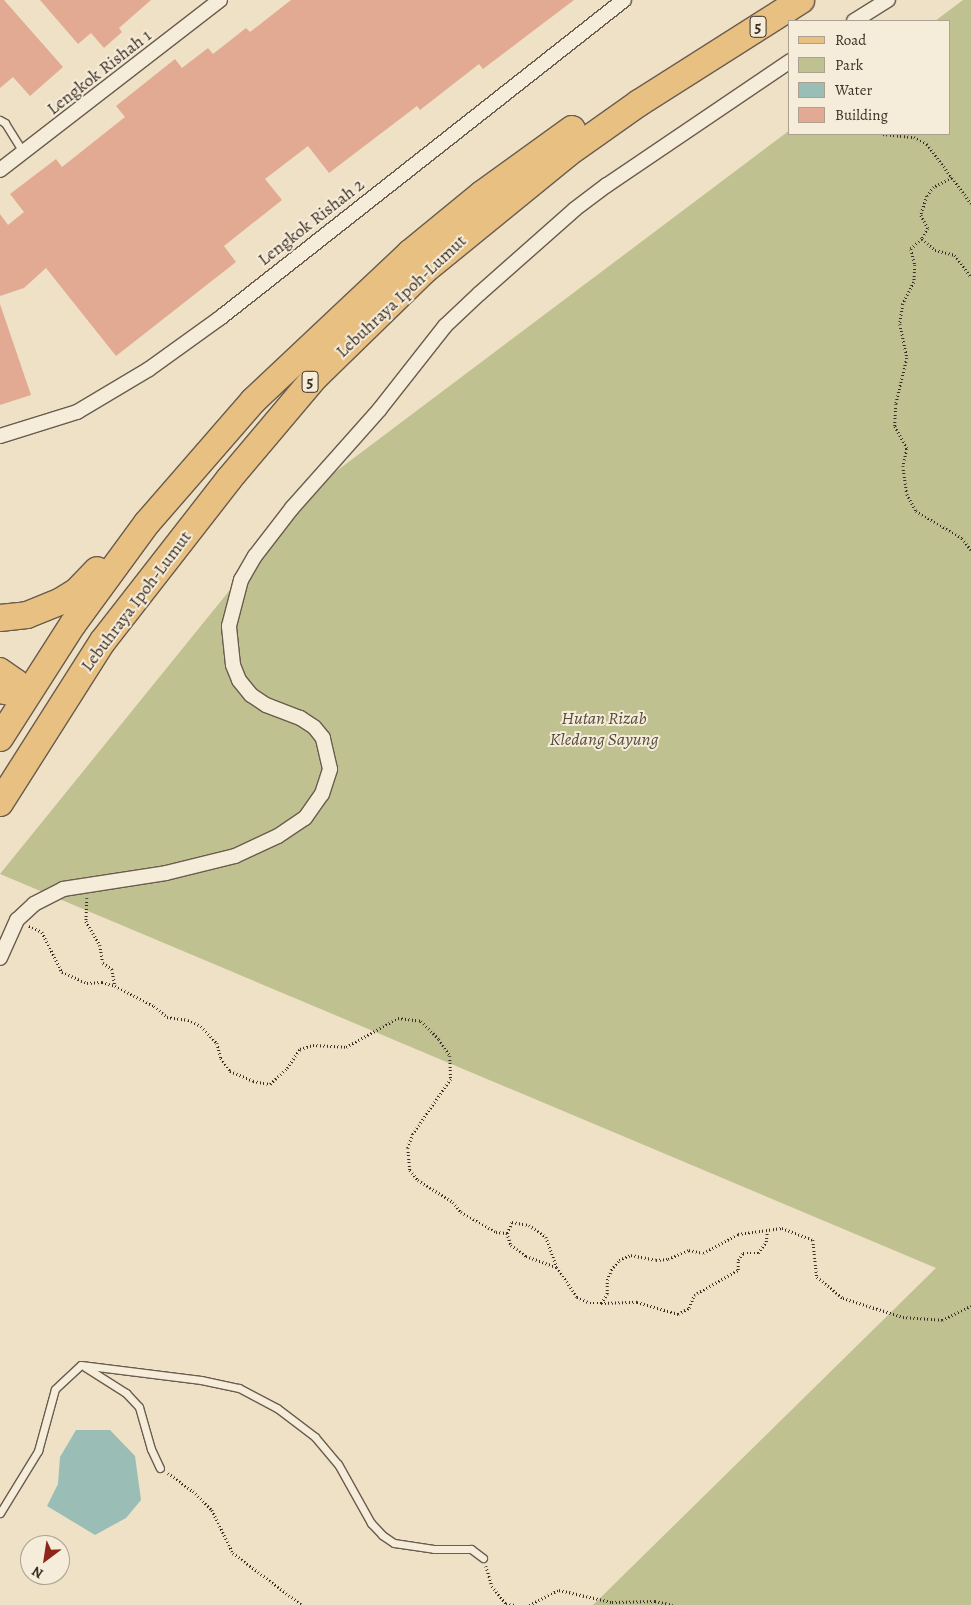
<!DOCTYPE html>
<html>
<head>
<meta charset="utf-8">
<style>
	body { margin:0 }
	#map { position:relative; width:971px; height:1605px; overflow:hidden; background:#efe1c5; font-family:Alegreya,serif }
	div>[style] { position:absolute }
	.green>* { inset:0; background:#c0c190 }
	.water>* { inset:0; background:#9abeb5 }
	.building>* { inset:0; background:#e2aa93 }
	.path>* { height:2.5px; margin-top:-1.25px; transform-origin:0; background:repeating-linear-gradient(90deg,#3d2f27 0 1px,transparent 0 3.5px) }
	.roads { filter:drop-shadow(1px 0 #6a5c4e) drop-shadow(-1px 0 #6a5c4e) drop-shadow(0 1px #6a5c4e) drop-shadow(0 -1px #6a5c4e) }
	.lane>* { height:7px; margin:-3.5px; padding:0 3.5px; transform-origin:3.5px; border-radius:3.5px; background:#f5ecd9 }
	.street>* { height:14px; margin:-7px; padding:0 7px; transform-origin:7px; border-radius:7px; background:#f5ecd9 }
	.primary>* { height:22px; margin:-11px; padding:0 11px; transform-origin:11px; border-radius:11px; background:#e8c082 }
	.highway>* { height:26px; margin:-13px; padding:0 13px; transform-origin:13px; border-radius:13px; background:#e8c082 }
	span { translate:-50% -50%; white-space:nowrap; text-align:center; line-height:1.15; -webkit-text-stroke:4px #f5ecd9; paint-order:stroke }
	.shield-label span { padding:1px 4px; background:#f5ecd9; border:1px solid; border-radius:4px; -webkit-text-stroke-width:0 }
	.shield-label { font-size:16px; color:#3d2f27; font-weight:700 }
	.street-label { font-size:18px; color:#3d2f27 }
	.park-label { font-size:18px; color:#574c3c; font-style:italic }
	.legend { position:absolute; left:788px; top:20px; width:162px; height:115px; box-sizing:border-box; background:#f5ecd9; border:1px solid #aba092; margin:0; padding:6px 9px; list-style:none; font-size:15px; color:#3d2f27 }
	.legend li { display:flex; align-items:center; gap:10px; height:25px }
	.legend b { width:25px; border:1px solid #aba092 }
	.north { position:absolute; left:20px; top:1535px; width:50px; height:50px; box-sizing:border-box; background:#f5ecd9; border:1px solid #aba092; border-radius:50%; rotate:211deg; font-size:14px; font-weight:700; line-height:20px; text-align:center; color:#3d2f27 }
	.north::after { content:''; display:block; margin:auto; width:18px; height:22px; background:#8f2418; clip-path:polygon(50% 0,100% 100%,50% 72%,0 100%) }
</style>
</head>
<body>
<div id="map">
	<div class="green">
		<div style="clip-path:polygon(963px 0,971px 0,971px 1605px,593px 1605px,936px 1268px,0 874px,310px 491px,790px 130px,790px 134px,950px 134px,950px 21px,935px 21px)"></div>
	</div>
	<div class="water">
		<div style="clip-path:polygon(76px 1430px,110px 1430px,135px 1456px,141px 1500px,126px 1518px,95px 1535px,47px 1506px,58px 1484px,60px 1457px)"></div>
	</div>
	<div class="building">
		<div style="clip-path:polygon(0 0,4px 0,63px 67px,30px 96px,13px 77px,0 88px)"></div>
		<div style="clip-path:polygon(40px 0,151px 0,119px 28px,122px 32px,104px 48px,91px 33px,78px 44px)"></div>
		<div style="clip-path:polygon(291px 0,574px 0,483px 69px,479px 64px,420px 110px,417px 106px,329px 173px,308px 146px,265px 179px,282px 200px,224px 246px,236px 262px,116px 356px,46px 268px,24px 288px,0 296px,0 214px,8px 225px,24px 212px,10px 194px,56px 159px,62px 167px,125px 117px,116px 106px,175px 59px,182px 68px,208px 48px,213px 54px,246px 28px,250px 32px)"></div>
		<div style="clip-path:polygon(0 304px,31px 395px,0 405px)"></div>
	</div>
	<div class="path">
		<div style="left:883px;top:134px;width:31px;rotate:6deg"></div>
		<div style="left:914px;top:137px;width:15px;rotate:28deg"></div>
		<div style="left:927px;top:144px;width:74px;rotate:53.3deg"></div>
		<div style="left:952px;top:178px;width:20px;rotate:153deg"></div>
		<div style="left:934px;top:187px;width:11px;rotate:128deg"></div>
		<div style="left:927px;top:196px;width:20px;rotate:108deg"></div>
		<div style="left:921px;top:215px;width:15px;rotate:62deg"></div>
		<div style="left:928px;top:228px;width:13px;rotate:119deg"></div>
		<div style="left:922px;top:239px;width:15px;rotate:138deg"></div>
		<div style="left:911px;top:249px;width:16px;rotate:76deg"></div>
		<div style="left:915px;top:265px;width:17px;rotate:93deg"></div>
		<div style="left:914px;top:282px;width:25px;rotate:117deg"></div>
		<div style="left:903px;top:304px;width:20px;rotate:99deg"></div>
		<div style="left:900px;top:324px;width:35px;rotate:78deg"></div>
		<div style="left:907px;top:358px;width:47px;rotate:103.4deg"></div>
		<div style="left:896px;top:404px;width:22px;rotate:93deg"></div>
		<div style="left:895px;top:426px;width:26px;rotate:62deg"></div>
		<div style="left:907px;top:449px;width:17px;rotate:103deg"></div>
		<div style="left:903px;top:466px;width:28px;rotate:82deg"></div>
		<div style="left:907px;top:494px;width:19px;rotate:62deg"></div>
		<div style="left:916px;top:511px;width:53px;rotate:30.4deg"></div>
		<div style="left:962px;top:538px;width:15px;rotate:53deg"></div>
		<div style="left:922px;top:239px;width:17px;rotate:40deg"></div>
		<div style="left:935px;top:250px;width:21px;rotate:14deg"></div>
		<div style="left:955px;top:255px;width:27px;rotate:54deg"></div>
		<div style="left:87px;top:898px;width:23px;rotate:92deg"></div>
		<div style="left:86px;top:921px;width:28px;rotate:60deg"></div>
		<div style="left:100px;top:945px;width:18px;rotate:81deg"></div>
		<div style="left:103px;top:963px;width:11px;rotate:34deg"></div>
		<div style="left:112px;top:969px;width:17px;rotate:80deg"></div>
		<div style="left:29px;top:926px;width:14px;rotate:25deg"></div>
		<div style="left:42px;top:932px;width:45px;rotate:63.4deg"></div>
		<div style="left:62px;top:972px;width:27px;rotate:24deg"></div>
		<div style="left:87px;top:983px;width:15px;rotate:-4deg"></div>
		<div style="left:102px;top:982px;width:14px;rotate:17deg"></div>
		<div style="left:115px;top:986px;width:44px;rotate:27.1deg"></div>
		<div style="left:154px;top:1006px;width:17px;rotate:40deg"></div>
		<div style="left:167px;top:1017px;width:21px;rotate:8deg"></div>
		<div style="left:188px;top:1020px;width:14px;rotate:25deg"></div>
		<div style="left:201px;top:1026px;width:23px;rotate:47deg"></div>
		<div style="left:217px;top:1043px;width:16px;rotate:75deg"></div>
		<div style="left:221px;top:1058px;width:16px;rotate:55deg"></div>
		<div style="left:230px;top:1071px;width:25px;rotate:23deg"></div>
		<div style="left:253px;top:1081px;width:17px;rotate:10deg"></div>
		<div style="left:270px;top:1084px;width:23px;rotate:-43deg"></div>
		<div style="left:287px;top:1068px;width:23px;rotate:-56deg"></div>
		<div style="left:300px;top:1049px;width:14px;rotate:-17deg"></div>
		<div style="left:313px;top:1045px;width:33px;rotate:3deg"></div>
		<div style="left:346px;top:1047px;width:60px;rotate:-29.1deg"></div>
		<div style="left:398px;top:1018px;width:23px;rotate:7deg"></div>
		<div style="left:421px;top:1021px;width:25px;rotate:45deg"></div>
		<div style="left:439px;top:1039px;width:20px;rotate:57deg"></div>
		<div style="left:450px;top:1056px;width:23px;rotate:88deg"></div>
		<div style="left:451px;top:1079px;width:67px;rotate:124.6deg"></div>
		<div style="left:413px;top:1134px;width:15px;rotate:110deg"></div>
		<div style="left:408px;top:1148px;width:22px;rotate:85deg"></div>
		<div style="left:410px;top:1170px;width:13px;rotate:51deg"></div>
		<div style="left:418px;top:1180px;width:41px;rotate:32.2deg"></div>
		<div style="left:453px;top:1202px;width:13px;rotate:51deg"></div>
		<div style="left:461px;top:1212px;width:40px;rotate:29.7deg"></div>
		<div style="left:496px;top:1232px;width:11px;rotate:5deg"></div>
		<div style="left:507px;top:1233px;width:12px;rotate:-66deg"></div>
		<div style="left:512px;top:1222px;width:17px;rotate:10deg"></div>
		<div style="left:529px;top:1225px;width:21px;rotate:35deg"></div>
		<div style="left:546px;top:1237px;width:32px;rotate:70deg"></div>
		<div style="left:557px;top:1267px;width:36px;rotate:56deg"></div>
		<div style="left:577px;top:1297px;width:14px;rotate:25deg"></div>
		<div style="left:590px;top:1303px;width:11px"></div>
		<div style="left:601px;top:1303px;width:11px;rotate:-56deg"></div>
		<div style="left:607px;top:1294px;width:14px;rotate:-90deg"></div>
		<div style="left:607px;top:1280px;width:11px;rotate:-68deg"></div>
		<div style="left:611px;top:1270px;width:13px;rotate:-51deg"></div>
		<div style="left:619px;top:1260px;width:13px;rotate:-23deg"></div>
		<div style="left:631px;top:1255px;width:25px;rotate:11deg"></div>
		<div style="left:656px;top:1260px;width:12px;rotate:-5deg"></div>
		<div style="left:668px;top:1259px;width:23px;rotate:-23deg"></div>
		<div style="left:689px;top:1250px;width:14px;rotate:12deg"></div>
		<div style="left:703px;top:1253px;width:40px;rotate:-28deg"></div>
		<div style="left:738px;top:1234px;width:44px;rotate:-7.8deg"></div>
		<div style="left:782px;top:1228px;width:33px;rotate:21deg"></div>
		<div style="left:813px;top:1240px;width:37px;rotate:84deg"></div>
		<div style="left:817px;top:1277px;width:33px;rotate:39deg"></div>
		<div style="left:843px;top:1298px;width:63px;rotate:17.6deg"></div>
		<div style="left:903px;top:1317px;width:39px;rotate:4deg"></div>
		<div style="left:942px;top:1320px;width:32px;rotate:-26deg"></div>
		<div style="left:507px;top:1233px;width:13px;rotate:72deg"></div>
		<div style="left:511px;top:1245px;width:19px;rotate:36deg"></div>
		<div style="left:526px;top:1256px;width:33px;rotate:20deg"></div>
		<div style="left:601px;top:1303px;width:36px;rotate:-2deg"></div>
		<div style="left:637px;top:1302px;width:43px;rotate:16.3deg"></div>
		<div style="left:678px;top:1314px;width:13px;rotate:-29deg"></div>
		<div style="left:689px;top:1308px;width:14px;rotate:-69deg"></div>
		<div style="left:694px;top:1295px;width:51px;rotate:-29.6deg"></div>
		<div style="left:738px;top:1270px;width:10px;rotate:-90deg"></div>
		<div style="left:738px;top:1260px;width:9px;rotate:-54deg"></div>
		<div style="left:743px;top:1253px;width:15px"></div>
		<div style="left:758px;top:1253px;width:14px;rotate:-54deg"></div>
		<div style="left:766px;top:1242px;width:10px;rotate:-84deg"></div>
		<div style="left:168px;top:1473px;width:31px;rotate:36deg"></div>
		<div style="left:193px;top:1491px;width:27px;rotate:45deg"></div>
		<div style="left:212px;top:1510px;width:48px;rotate:64deg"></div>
		<div style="left:233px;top:1553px;width:86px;rotate:37deg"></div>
		<div style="left:486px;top:1566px;width:21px;rotate:73deg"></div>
		<div style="left:492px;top:1586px;width:23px;rotate:52deg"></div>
		<div style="left:506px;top:1604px;width:10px;rotate:6deg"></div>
		<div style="left:529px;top:1605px;width:34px;rotate:-27deg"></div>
		<div style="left:559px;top:1590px;width:54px;rotate:12.8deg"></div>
		<div style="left:612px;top:1602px;width:43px;rotate:-1.3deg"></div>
		<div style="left:655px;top:1601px;width:18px;rotate:13deg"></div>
	</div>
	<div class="roads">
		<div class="lane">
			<div style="left:0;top:120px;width:6px;rotate:31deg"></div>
			<div style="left:5px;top:123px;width:36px;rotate:58deg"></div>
			<div style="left:85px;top:1367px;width:49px;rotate:32.4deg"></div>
			<div style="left:126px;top:1393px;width:19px;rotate:47deg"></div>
			<div style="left:139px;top:1407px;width:44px;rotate:74.1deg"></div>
			<div style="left:151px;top:1449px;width:21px;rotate:65deg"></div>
			<div style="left:0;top:1513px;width:73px;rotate:-58.5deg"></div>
			<div style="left:38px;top:1451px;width:64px;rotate:-74.7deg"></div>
			<div style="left:55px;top:1389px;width:35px;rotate:-43deg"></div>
			<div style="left:81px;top:1365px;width:121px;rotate:7.1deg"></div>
			<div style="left:201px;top:1380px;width:39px;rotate:12deg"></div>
			<div style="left:239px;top:1388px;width:43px;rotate:27.8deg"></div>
			<div style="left:277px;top:1408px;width:48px;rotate:37.3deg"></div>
			<div style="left:315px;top:1437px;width:35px;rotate:50deg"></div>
			<div style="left:338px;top:1464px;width:68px;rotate:60.8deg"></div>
			<div style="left:371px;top:1523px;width:16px;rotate:47deg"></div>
			<div style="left:382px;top:1535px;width:14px;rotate:34deg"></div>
			<div style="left:394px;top:1543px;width:40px;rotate:8.5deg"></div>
			<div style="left:434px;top:1549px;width:37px"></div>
			<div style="left:471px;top:1549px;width:15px;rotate:37deg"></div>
		</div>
		<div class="street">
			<div style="left:854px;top:21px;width:40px;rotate:-32deg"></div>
			<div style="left:0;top:170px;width:278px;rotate:-37.7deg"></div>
			<div style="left:0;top:436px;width:81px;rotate:-17.3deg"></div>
			<div style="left:77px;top:412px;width:84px;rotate:-30.8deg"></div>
			<div style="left:149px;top:369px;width:87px;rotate:-35.7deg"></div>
			<div style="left:220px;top:318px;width:514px;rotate:-38.21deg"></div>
			<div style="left:0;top:958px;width:42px;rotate:-65.9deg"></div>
			<div style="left:17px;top:920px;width:23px;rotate:-43deg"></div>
			<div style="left:34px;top:904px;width:33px;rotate:-27deg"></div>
			<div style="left:63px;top:889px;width:104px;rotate:-8.8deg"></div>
			<div style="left:166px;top:873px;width:71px;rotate:-13.8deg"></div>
			<div style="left:235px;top:856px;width:47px;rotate:-24.9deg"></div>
			<div style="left:278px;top:836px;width:32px;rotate:-34deg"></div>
			<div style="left:305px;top:818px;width:29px;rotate:-55deg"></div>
			<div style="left:322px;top:794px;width:26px;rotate:-72deg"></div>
			<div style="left:330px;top:769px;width:32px;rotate:-103deg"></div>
			<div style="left:323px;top:738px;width:14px;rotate:-129deg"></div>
			<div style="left:314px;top:727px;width:17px;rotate:-147deg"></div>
			<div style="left:300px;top:718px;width:36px;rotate:-159deg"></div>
			<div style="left:266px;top:705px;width:18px;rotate:-146deg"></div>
			<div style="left:251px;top:695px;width:19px;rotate:-129deg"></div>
			<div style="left:239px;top:680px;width:16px;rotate:-112deg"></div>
			<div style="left:233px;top:665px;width:39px;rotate:-96deg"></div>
			<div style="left:229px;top:626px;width:48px;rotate:-75.4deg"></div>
			<div style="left:241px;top:580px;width:28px;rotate:-60deg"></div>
			<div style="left:255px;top:556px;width:61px;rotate:-52.4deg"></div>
			<div style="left:292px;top:508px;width:131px;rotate:-48.4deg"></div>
			<div style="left:379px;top:410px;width:107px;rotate:-51.8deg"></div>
			<div style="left:445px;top:326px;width:47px;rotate:-43.3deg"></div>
			<div style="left:479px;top:294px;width:128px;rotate:-41.5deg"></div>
			<div style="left:575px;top:209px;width:40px;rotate:-37deg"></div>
			<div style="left:607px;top:185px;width:221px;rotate:-34.1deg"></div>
		</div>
		<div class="primary">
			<div style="left:0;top:669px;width:21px;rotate:35deg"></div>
			<div style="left:17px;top:681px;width:18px;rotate:63deg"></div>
			<div style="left:25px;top:697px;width:25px;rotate:-169deg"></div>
		</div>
		<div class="highway">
			<div style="left:0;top:618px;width:27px;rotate:-6deg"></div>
			<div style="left:27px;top:615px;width:37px;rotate:-22deg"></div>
			<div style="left:61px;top:601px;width:19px;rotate:-32deg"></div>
			<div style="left:77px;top:591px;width:29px;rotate:-46deg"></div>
			<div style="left:0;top:738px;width:135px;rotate:-57.4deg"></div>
			<div style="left:73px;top:624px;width:125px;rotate:-53.8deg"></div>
			<div style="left:147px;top:523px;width:162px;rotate:-49deg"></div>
			<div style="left:253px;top:401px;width:216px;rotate:-43.3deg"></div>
			<div style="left:410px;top:253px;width:93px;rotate:-39.3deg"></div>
			<div style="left:482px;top:194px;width:111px;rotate:-35.8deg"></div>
			<div style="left:0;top:803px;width:192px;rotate:-57.6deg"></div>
			<div style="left:103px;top:641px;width:205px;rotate:-52.1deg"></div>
			<div style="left:229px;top:479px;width:133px;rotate:-49.9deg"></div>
			<div style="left:315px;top:377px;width:153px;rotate:-44.2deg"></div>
			<div style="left:425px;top:270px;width:183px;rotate:-39.2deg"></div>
			<div style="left:567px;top:154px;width:88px;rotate:-35.3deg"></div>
			<div style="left:639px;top:103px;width:192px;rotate:-32.4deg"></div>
		</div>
	</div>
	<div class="shield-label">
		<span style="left:758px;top:27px">5</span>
		<span style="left:310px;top:382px">5</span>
	</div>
	<div class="street-label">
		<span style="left:99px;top:72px;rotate:-38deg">Lengkok Rishah 1</span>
		<span style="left:311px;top:222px;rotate:-38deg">Lengkok Rishah 2</span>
		<span style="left:401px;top:296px;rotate:-43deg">Lebuhraya Ipoh-Lumut</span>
		<span style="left:136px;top:601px;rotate:-53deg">Lebuhraya Ipoh-Lumut</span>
	</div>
	<div class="park-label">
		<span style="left:604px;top:729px">Hutan Rizab<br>Kledang Sayung</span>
	</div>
	<ul class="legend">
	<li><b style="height:6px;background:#e8c082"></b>Road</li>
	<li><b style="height:14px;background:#c0c190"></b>Park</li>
	<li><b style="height:14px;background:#9abeb5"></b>Water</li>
	<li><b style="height:14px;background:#e2aa93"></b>Building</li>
	</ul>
	<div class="north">N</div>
</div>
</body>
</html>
